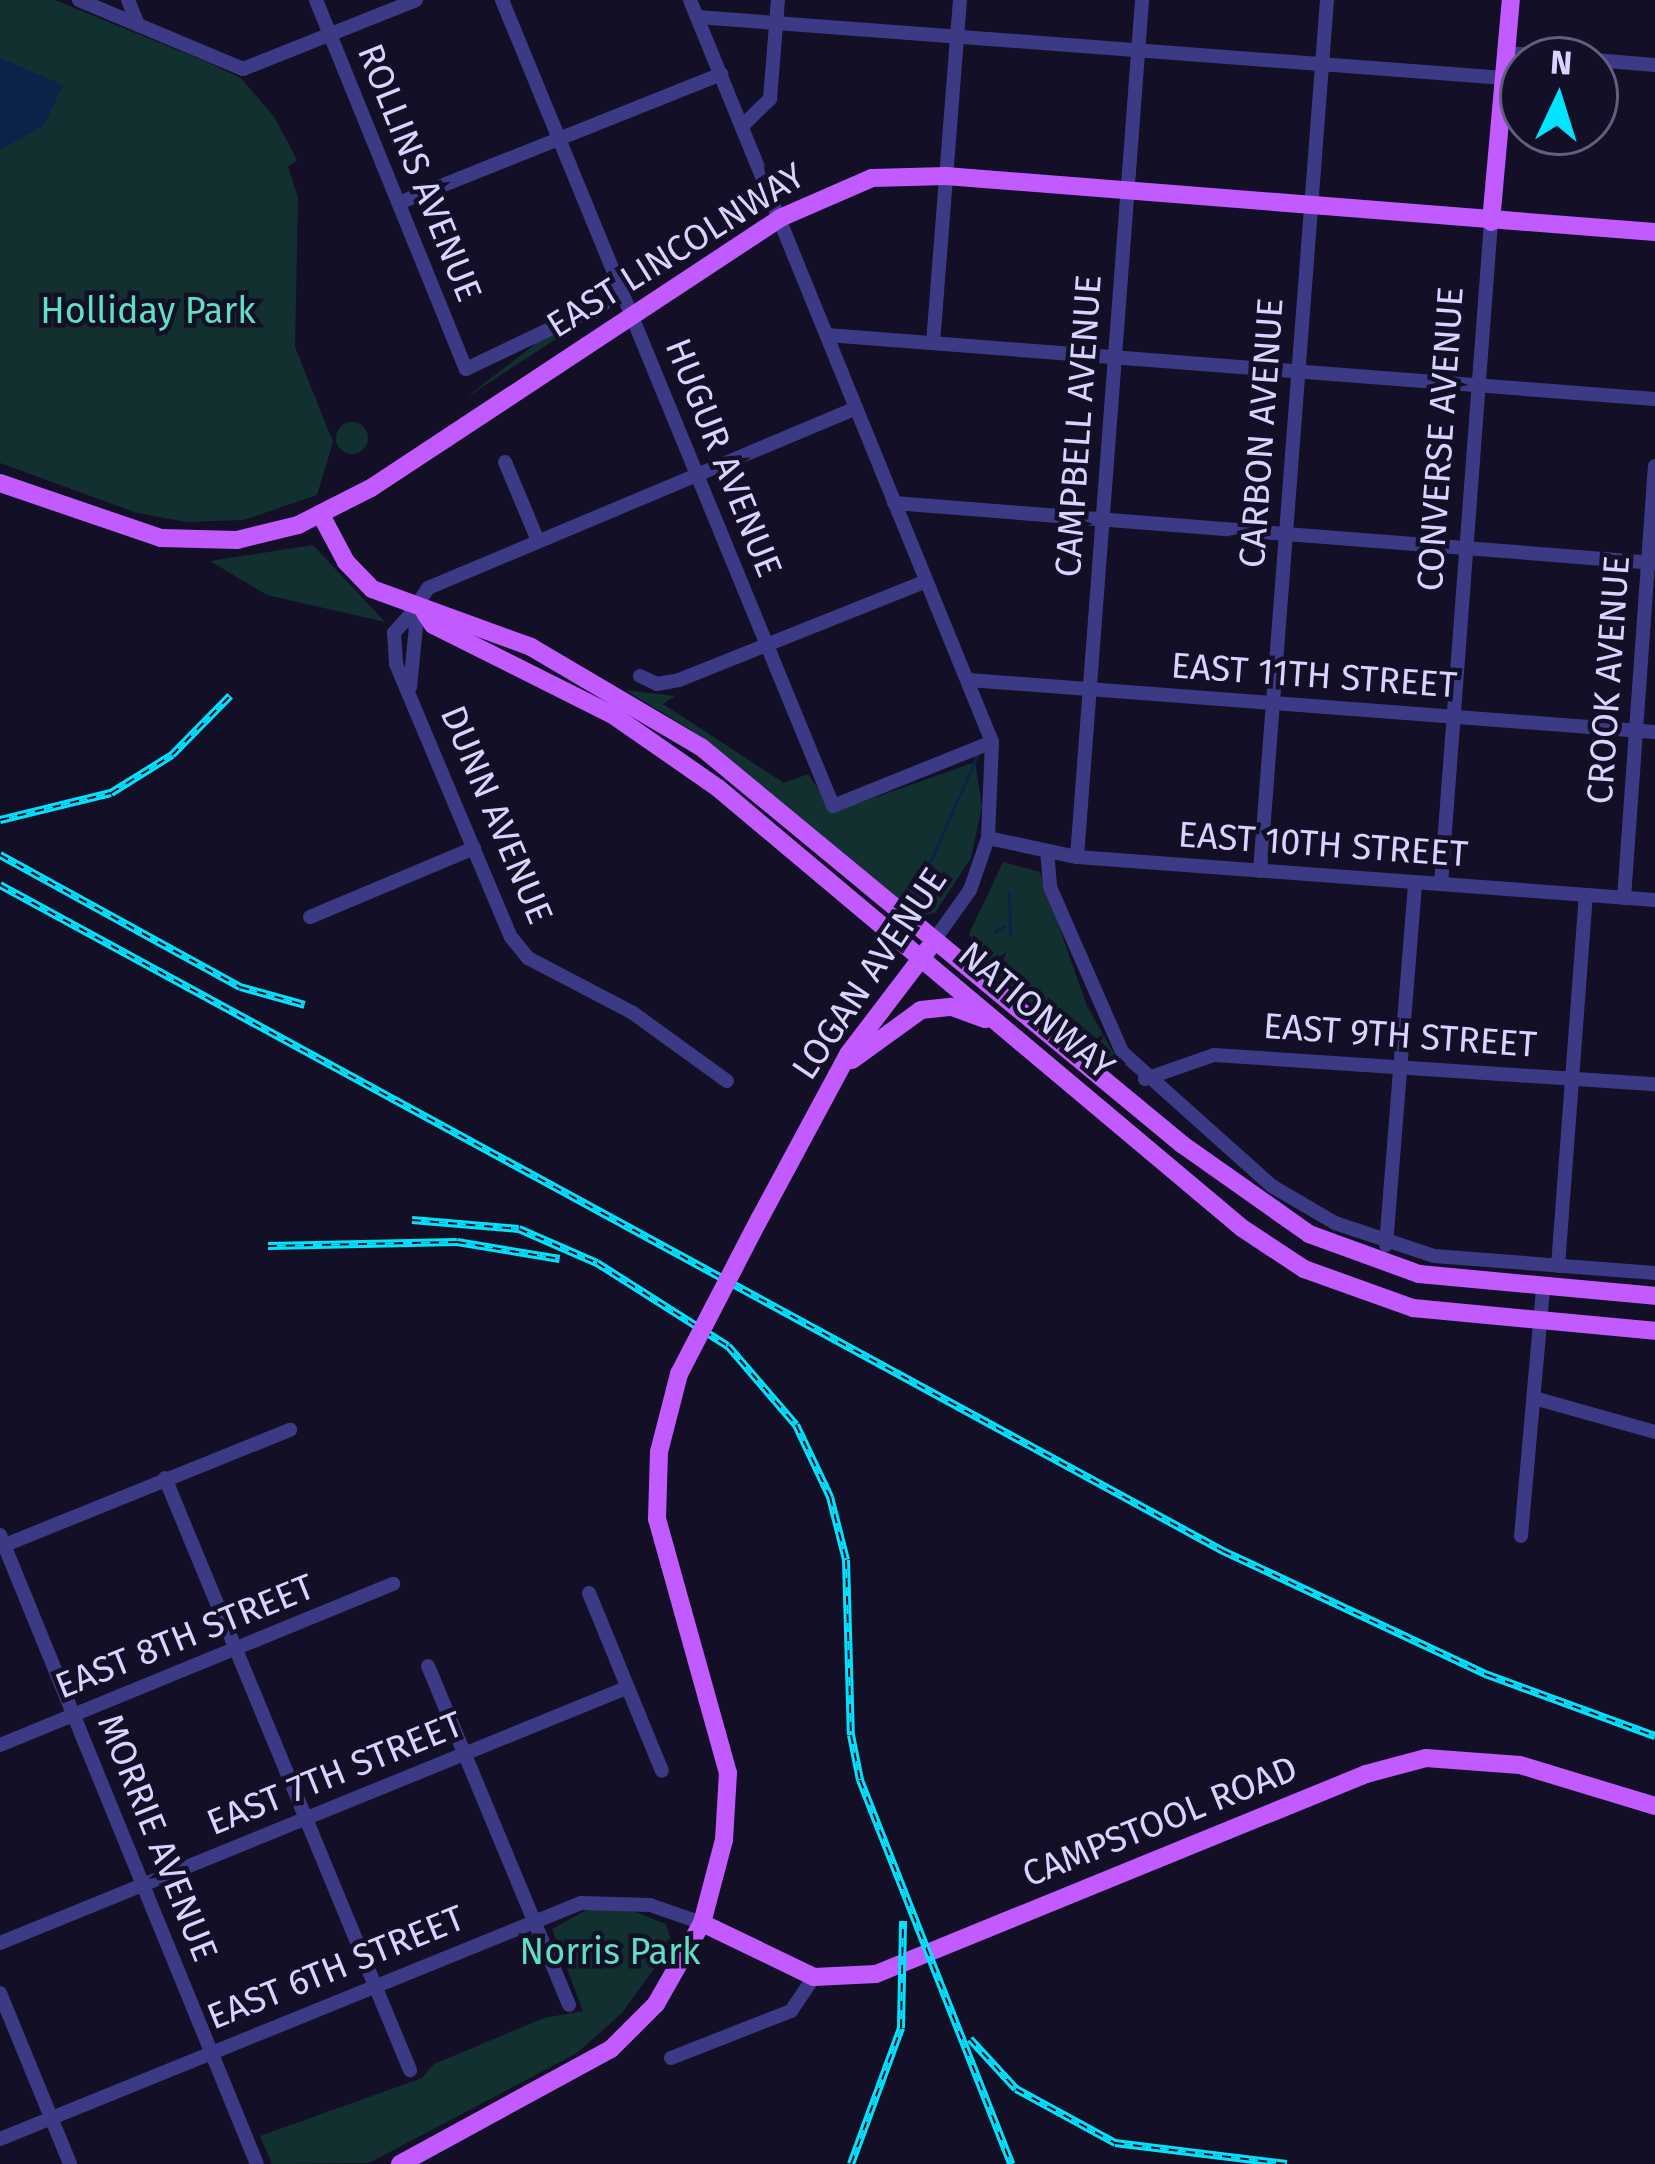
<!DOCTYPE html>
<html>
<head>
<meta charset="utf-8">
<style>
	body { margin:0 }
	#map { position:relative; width:1655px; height:2164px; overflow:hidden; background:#130f26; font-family:"Fira Sans",sans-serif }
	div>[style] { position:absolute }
	.green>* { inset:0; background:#12302f }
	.round { border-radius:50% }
	.water>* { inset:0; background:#0c2248 }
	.stream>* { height:3px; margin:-1.5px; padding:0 1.5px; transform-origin:1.5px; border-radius:1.5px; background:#0c2248 }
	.minor>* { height:14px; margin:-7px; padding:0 7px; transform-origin:7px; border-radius:7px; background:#3d3a85 }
	.major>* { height:18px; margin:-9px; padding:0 9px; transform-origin:9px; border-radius:9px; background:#c25bff }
	.rail>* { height:8px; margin-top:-4px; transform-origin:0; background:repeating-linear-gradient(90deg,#130f26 0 9px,#00e5ff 0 18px); box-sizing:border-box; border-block:3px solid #00e5ff }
	.major-bridge>* { height:18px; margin:-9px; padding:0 9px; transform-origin:9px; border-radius:9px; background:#c25bff }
	span { translate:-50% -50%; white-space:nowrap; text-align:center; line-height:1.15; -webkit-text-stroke:9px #130f26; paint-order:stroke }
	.street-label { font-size:36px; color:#d9d4ff }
	.park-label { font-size:36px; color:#5fe0c0 }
	.north { position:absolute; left:1499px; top:36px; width:120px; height:120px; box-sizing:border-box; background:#130f26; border:3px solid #625e7d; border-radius:50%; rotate:4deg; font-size:33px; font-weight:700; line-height:48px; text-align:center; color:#d9d4ff }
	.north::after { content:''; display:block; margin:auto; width:42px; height:54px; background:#00e5ff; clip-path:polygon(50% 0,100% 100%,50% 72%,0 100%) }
</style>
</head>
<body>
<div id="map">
	<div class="green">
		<div style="clip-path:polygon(0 0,55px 0,209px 63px,241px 78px,275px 118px,297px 160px,288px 167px,298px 197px,295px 347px,333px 442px,317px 495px,244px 520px,187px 522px,137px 513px,0 463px)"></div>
		<div style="clip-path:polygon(584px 321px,470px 395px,469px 395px,543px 338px)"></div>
		<div class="round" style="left:336px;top:422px;width:32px;height:32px"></div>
		<div style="clip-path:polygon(313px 545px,385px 622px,267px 595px,210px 561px)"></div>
		<div style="clip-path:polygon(625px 690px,675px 696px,663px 704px,784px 783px,808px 774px,834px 812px,975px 762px,982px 807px,971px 858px,935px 913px,917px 916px,691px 730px)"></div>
		<div style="clip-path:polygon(1003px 862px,1040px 872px,1087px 1006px,1121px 1066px,1102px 1062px,965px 948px,975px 945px,969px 934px)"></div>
		<div style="clip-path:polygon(625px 1908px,666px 1924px,672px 1944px,622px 2013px,577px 2053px,369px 2163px,272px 2164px,260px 2136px,422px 2078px,434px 2064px,544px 2018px,583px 2011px,552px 1929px,588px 1909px)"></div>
	</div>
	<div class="water">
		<div style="clip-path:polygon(0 58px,63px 85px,44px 125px,0 150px)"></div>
	</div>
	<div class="stream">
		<div style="left:1009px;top:892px;width:43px;rotate:88.7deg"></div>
		<div style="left:916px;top:894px;width:151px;rotate:-66.2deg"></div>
		<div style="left:994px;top:932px;width:12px;rotate:-31deg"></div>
	</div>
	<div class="minor">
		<div style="left:79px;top:0;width:178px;rotate:22.8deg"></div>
		<div style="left:243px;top:69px;width:186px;rotate:-21.7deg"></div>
		<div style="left:128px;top:0;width:27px;rotate:68deg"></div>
		<div style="left:316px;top:0;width:398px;rotate:67.9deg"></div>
		<div style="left:466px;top:369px;width:174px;rotate:-25.5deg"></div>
		<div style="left:502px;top:0;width:871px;rotate:67.67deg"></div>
		<div style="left:833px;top:806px;width:171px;rotate:-21.9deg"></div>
		<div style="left:690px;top:0;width:801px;rotate:67.85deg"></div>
		<div style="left:992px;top:742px;width:96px;rotate:92.4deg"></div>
		<div style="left:988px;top:838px;width:55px;rotate:109.1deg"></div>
		<div style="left:970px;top:890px;width:60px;rotate:125.5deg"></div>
		<div style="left:697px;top:17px;width:810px;rotate:4.32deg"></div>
		<div style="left:1507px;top:53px;width:83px;rotate:4.8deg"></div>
		<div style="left:1595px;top:60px;width:60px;rotate:4.8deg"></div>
		<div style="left:742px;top:126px;width:39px;rotate:-44deg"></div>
		<div style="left:770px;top:99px;width:99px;rotate:-85.4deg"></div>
		<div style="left:401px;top:202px;width:345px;rotate:-21.8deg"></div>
		<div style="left:827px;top:335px;width:830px;rotate:4.42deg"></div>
		<div style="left:933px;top:343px;width:344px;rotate:-85.5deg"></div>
		<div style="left:505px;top:462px;width:86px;rotate:67.3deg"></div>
		<div style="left:894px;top:503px;width:763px;rotate:4.51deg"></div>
		<div style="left:410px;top:615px;width:24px;rotate:132deg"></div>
		<div style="left:394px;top:633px;width:31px;rotate:86deg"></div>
		<div style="left:396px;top:664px;width:296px;rotate:67.2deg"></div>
		<div style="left:511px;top:937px;width:27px;rotate:51deg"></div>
		<div style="left:528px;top:958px;width:119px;rotate:27.6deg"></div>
		<div style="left:633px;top:1013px;width:116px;rotate:35.9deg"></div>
		<div style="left:640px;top:676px;width:19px;rotate:25deg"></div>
		<div style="left:657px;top:684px;width:22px;rotate:-10deg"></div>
		<div style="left:679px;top:680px;width:266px;rotate:-21.8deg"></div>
		<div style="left:969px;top:680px;width:688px;rotate:4.33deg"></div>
		<div style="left:410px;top:687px;width:60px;rotate:-84.3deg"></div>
		<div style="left:416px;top:627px;width:13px;rotate:-117deg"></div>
		<div style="left:410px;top:615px;width:32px;rotate:-56deg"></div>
		<div style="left:428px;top:588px;width:464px;rotate:-22.8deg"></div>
		<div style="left:988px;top:838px;width:91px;rotate:12.1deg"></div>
		<div style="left:1077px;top:857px;width:580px;rotate:4.25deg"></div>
		<div style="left:1047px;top:851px;width:36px;rotate:85deg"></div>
		<div style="left:1050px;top:887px;width:180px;rotate:66.4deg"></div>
		<div style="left:1122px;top:1052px;width:201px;rotate:41.8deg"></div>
		<div style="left:1272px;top:1186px;width:73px;rotate:30.4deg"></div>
		<div style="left:1335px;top:1223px;width:104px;rotate:18.4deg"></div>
		<div style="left:1434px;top:1256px;width:222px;rotate:4.4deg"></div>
		<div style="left:1077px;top:857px;width:859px;rotate:-85.66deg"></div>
		<div style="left:1260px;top:871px;width:874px;rotate:-85.6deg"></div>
		<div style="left:1441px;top:884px;width:664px;rotate:-85.68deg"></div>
		<div style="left:1624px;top:898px;width:433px;rotate:-85.9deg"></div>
		<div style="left:310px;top:917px;width:178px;rotate:-22.8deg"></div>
		<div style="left:1145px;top:1079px;width:73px;rotate:-19.2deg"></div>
		<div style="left:1214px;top:1055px;width:442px;rotate:3.8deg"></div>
		<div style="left:1386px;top:1245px;width:364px;rotate:-85.4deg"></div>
		<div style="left:1558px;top:1266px;width:372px;rotate:-85.7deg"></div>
		<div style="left:1534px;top:1398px;width:126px;rotate:15.7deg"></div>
		<div style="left:165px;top:1478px;width:641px;rotate:67.52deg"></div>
		<div style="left:0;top:1535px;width:679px;rotate:67.78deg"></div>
		<div style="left:1521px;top:1536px;width:249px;rotate:-84.9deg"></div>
		<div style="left:0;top:1547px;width:313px;rotate:-22deg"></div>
		<div style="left:589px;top:1593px;width:192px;rotate:67.7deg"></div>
		<div style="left:428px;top:1666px;width:367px;rotate:67.4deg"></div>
		<div style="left:0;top:1745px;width:425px;rotate:-22.3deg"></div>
		<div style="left:0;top:1943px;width:676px;rotate:-22.16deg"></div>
		<div style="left:0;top:1993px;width:185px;rotate:67.7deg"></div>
		<div style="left:671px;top:2058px;width:129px;rotate:-21.4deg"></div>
		<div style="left:791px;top:2011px;width:41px;rotate:-55.9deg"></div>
		<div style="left:0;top:2139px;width:627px;rotate:-22.11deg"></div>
		<div style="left:581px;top:1903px;width:69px;rotate:1.7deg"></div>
		<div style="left:650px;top:1905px;width:55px;rotate:19.1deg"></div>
	</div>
	<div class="major">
		<div style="left:1491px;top:222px;width:223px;rotate:-84.9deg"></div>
		<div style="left:0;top:483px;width:170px;rotate:18.9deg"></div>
		<div style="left:161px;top:538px;width:76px;rotate:1.5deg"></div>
		<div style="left:237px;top:540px;width:63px;rotate:-13.8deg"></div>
		<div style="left:298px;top:525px;width:82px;rotate:-26.9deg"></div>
		<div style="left:371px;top:488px;width:490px;rotate:-33.4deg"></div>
		<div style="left:780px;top:218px;width:100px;rotate:-23.5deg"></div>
		<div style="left:872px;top:178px;width:74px;rotate:-1.5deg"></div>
		<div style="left:946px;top:176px;width:711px;rotate:4.52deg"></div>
		<div style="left:321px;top:515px;width:53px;rotate:62deg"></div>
		<div style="left:346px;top:562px;width:37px;rotate:46deg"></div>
		<div style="left:372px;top:589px;width:169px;rotate:20deg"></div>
		<div style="left:531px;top:647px;width:197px;rotate:30.5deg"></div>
		<div style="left:701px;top:747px;width:625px;rotate:39.55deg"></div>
		<div style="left:1183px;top:1145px;width:154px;rotate:35.2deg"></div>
		<div style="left:1309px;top:1234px;width:117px;rotate:20deg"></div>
		<div style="left:1419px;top:1274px;width:237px;rotate:5.3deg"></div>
		<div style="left:425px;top:613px;width:14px;rotate:56deg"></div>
		<div style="left:433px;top:625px;width:201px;rotate:26.6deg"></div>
		<div style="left:613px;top:715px;width:128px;rotate:34.8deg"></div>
		<div style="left:718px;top:788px;width:684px;rotate:40.02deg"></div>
		<div style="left:1242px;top:1228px;width:74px;rotate:33.5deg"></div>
		<div style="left:1304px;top:1269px;width:116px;rotate:19.7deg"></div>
		<div style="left:1413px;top:1308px;width:243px;rotate:5.4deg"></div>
		<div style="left:852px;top:1060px;width:85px;rotate:-35.9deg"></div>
		<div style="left:921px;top:1010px;width:31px;rotate:-6deg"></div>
		<div style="left:952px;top:1007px;width:35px;rotate:20deg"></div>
		<div style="left:760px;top:1218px;width:187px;rotate:-61.7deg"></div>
		<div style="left:849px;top:1053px;width:132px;rotate:-52.7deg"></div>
		<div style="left:702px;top:1923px;width:124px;rotate:25.7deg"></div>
		<div style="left:814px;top:1977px;width:62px;rotate:-2.8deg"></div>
		<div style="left:876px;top:1974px;width:529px;rotate:-22.2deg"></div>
		<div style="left:1366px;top:1774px;width:62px;rotate:-14.9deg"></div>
		<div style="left:1426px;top:1758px;width:94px;rotate:4.3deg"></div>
		<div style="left:1520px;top:1765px;width:141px;rotate:16.9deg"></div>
		<div style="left:400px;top:2164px;width:240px;rotate:-28.6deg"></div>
		<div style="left:611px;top:2049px;width:64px;rotate:-45deg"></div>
		<div style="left:656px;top:2004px;width:93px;rotate:-60.4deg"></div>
		<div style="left:702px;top:1923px;width:86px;rotate:-75.2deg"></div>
		<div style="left:724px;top:1840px;width:67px;rotate:-86.6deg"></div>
		<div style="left:728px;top:1773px;width:264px;rotate:-105.6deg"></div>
		<div style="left:657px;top:1519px;width:67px;rotate:-88.3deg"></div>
		<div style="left:659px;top:1452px;width:81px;rotate:-75.6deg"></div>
	</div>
	<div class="rail">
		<div style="left:0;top:820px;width:114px;rotate:-13.7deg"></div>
		<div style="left:111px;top:793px;width:72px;rotate:-31.9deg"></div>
		<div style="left:172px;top:755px;width:83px;rotate:-45.5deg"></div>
		<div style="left:0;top:855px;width:274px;rotate:28.8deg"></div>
		<div style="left:240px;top:987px;width:67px;rotate:15.5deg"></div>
		<div style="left:0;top:885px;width:1393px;rotate:28.57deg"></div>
		<div style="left:1223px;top:1551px;width:293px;rotate:25.1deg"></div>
		<div style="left:1488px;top:1675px;width:178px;rotate:20.1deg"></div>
		<div style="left:412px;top:1220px;width:107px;rotate:4.8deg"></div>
		<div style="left:519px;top:1229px;width:85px;rotate:23.6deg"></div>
		<div style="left:597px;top:1263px;width:155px;rotate:32.4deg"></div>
		<div style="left:728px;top:1346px;width:104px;rotate:49.3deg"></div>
		<div style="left:796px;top:1425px;width:80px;rotate:64.7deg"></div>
		<div style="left:830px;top:1497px;width:65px;rotate:75.7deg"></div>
		<div style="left:846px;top:1560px;width:175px;rotate:88.4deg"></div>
		<div style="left:851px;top:1735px;width:46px;rotate:78.7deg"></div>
		<div style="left:860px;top:1780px;width:413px;rotate:68.5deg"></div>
		<div style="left:268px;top:1246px;width:189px;rotate:-1.2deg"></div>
		<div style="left:457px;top:1242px;width:104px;rotate:9.4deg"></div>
		<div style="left:970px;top:2039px;width:68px;rotate:47.4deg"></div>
		<div style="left:1016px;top:2089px;width:113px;rotate:28.6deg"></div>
		<div style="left:1115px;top:2143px;width:173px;rotate:7deg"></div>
		<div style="left:851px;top:2164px;width:145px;rotate:-69.8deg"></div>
		<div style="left:901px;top:2028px;width:107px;rotate:-88.9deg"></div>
	</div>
	<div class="major-bridge">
		<div style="left:679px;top:1374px;width:176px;rotate:-62.6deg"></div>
	</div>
	<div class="street-label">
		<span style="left:419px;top:173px;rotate:68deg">ROLLINS AVENUE</span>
		<span style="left:676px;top:251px;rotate:-32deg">EAST LINCOLNWAY</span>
		<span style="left:1079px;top:426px;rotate:-86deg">CAMPBELL AVENUE</span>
		<span style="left:1262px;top:433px;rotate:-86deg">CARBON AVENUE</span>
		<span style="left:1441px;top:439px;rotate:-86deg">CONVERSE AVENUE</span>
		<span style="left:723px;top:458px;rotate:68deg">HUGUR AVENUE</span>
		<span style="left:1314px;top:676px;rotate:4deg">EAST 11TH STREET</span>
		<span style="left:1609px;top:680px;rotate:-86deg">CROOK AVENUE</span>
		<span style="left:496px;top:815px;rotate:67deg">DUNN AVENUE</span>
		<span style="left:1323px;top:845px;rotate:4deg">EAST 10TH STREET</span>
		<span style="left:870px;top:974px;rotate:-56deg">LOGAN AVENUE</span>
		<span style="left:1036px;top:1011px;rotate:40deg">NATIONWAY</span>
		<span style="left:1400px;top:1036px;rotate:4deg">EAST 9TH STREET</span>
		<span style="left:185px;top:1637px;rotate:-22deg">EAST 8TH STREET</span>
		<span style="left:335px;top:1774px;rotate:-22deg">EAST 7TH STREET</span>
		<span style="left:1160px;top:1822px;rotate:-22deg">CAMPSTOOL ROAD</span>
		<span style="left:157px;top:1838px;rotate:68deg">MORRIE AVENUE</span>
		<span style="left:336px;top:1968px;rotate:-22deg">EAST 6TH STREET</span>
	</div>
	<div class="park-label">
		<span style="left:148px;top:312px">Holliday Park</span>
		<span style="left:610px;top:1953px">Norris Park</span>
	</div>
	<div class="north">N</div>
</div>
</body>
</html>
